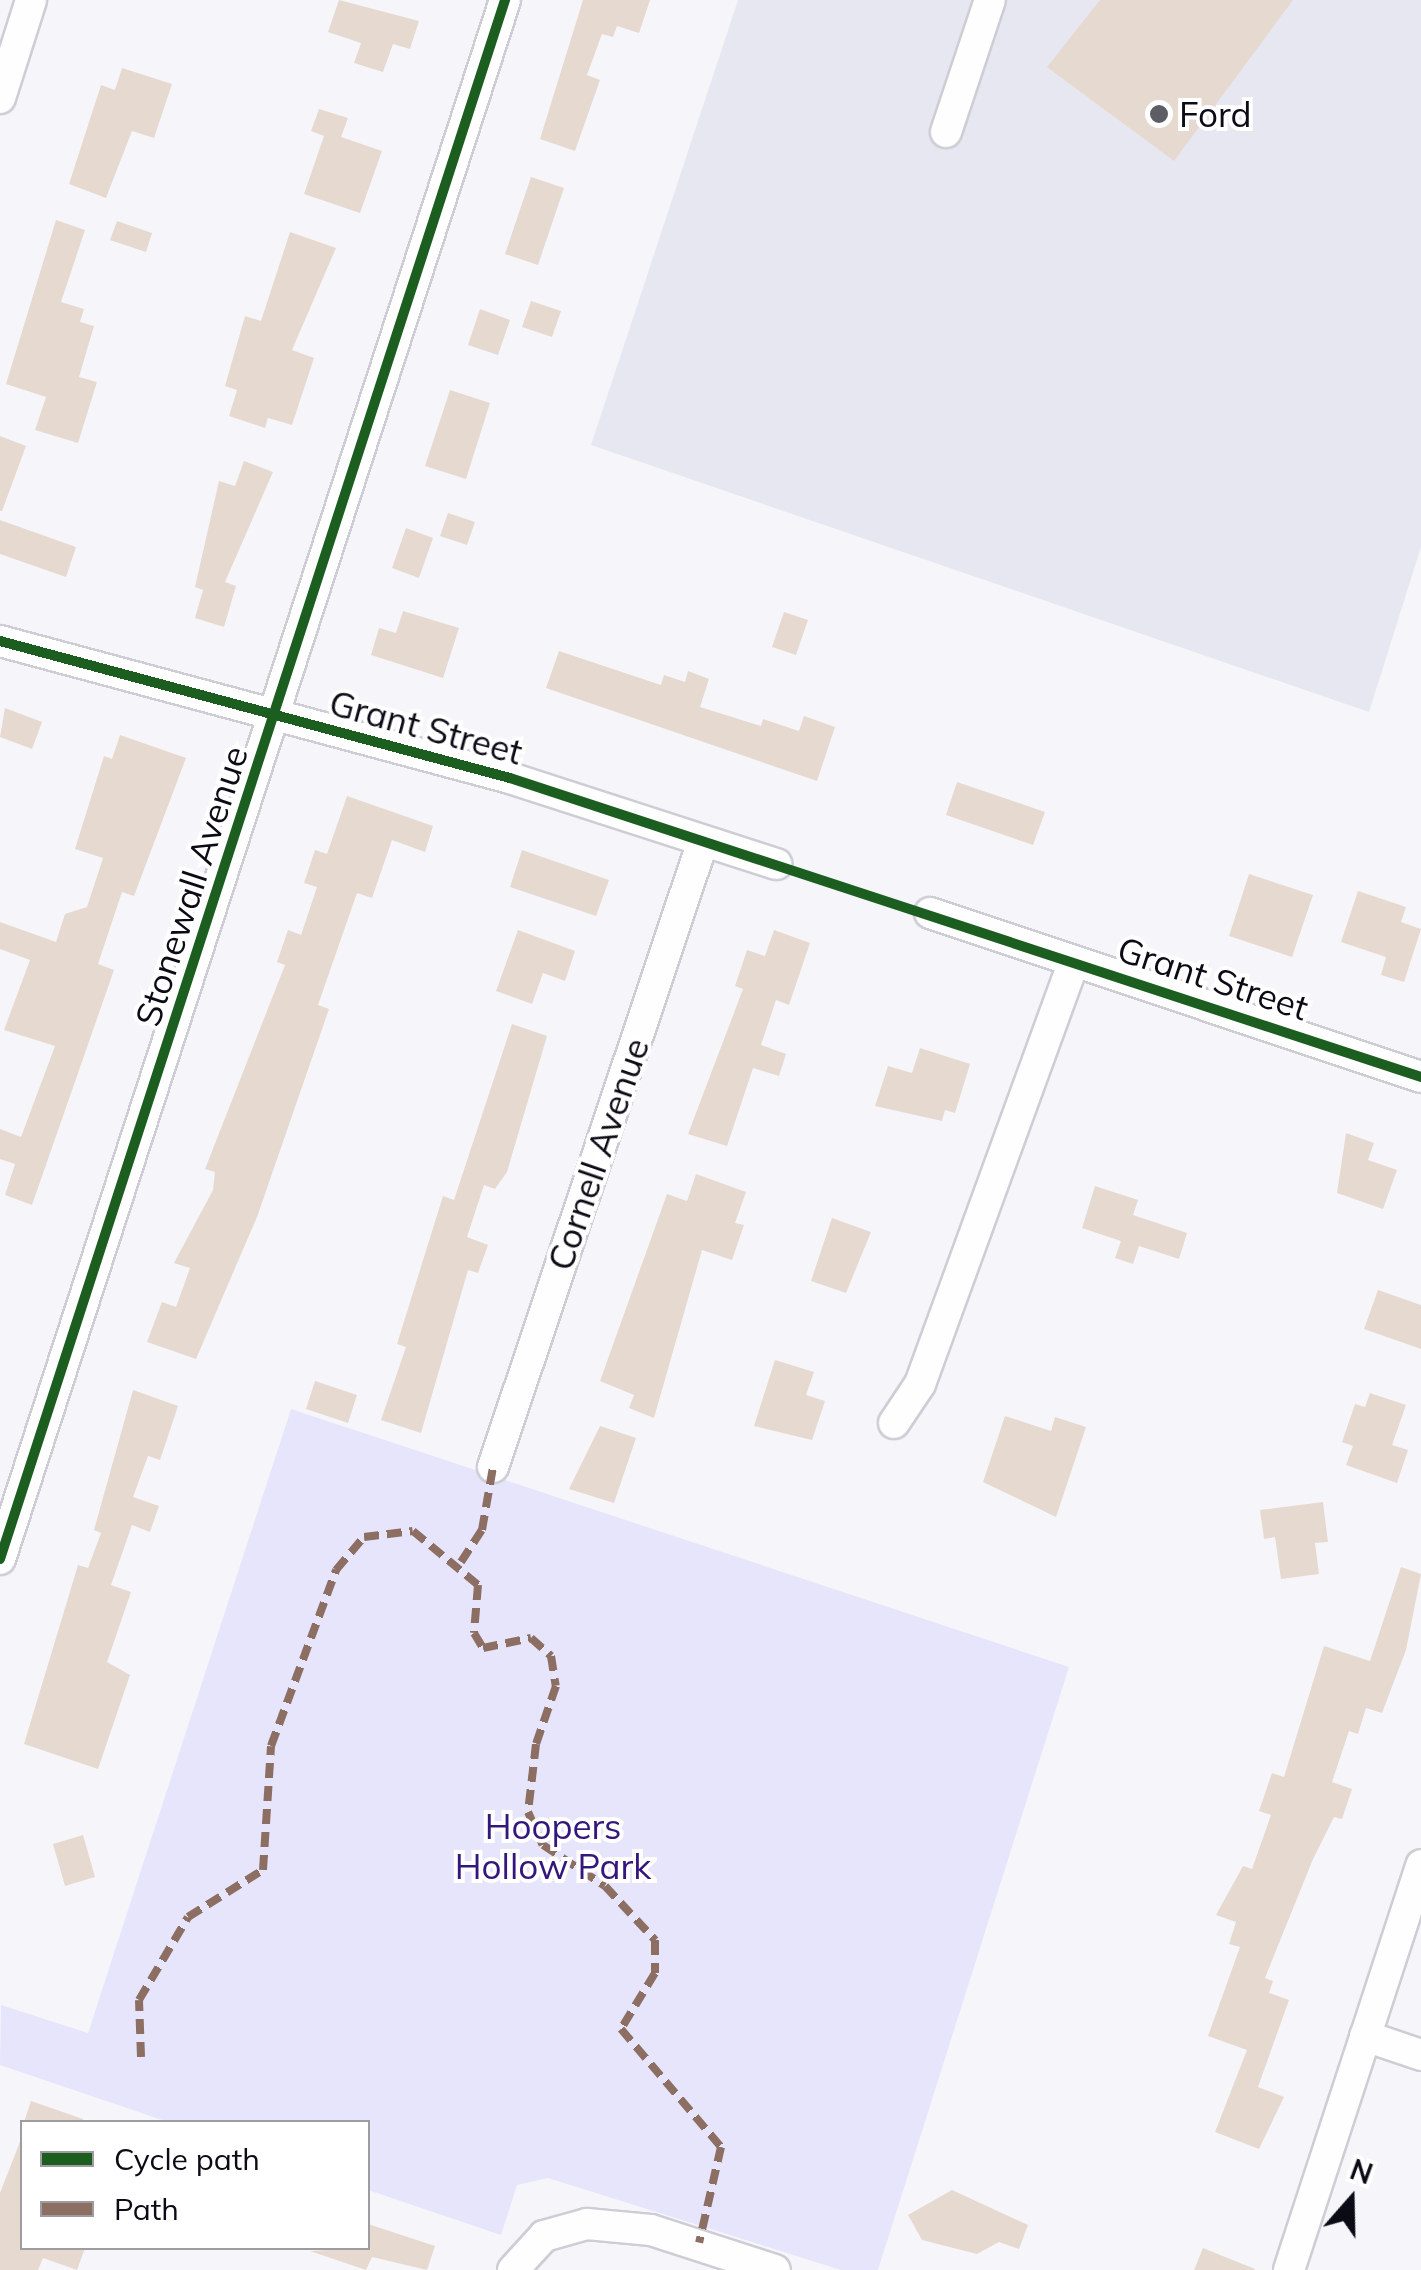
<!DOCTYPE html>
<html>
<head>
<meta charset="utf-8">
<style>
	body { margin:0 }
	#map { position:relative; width:1421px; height:2270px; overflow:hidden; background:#f6f6fa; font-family:Mulish,sans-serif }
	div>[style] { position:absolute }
	.built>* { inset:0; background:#e7e7f1 }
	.green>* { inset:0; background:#e6e5fb }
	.building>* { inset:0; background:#e6d9d0 }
	.roads { filter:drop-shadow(2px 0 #cecdd5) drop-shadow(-2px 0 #cecdd5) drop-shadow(0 2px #cecdd5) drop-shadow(0 -2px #cecdd5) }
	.minor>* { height:30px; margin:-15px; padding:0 15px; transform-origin:15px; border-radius:15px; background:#fefefe }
	.quiet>* { height:8px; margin-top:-4px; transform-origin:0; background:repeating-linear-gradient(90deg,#8d6e63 0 15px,transparent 0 23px) }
	.cycleway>* { height:10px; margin:-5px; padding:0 5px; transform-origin:5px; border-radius:5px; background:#1b5e20 }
	.dots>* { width:28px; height:28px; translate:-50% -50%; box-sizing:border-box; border:5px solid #fff; border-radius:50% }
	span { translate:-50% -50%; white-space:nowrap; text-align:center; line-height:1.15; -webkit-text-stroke:8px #fff; paint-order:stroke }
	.poi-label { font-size:35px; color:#0b0b15 }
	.left { translate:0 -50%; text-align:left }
	.street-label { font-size:35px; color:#0b0b15 }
	.park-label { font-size:35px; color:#33177c }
	.legend { position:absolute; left:20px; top:2120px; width:350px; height:130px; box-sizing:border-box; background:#fff; border:2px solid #9d9da1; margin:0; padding:12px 18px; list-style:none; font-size:30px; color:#0b0b15 }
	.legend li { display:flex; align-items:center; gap:20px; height:50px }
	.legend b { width:50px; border:2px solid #9d9da1 }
	.north { position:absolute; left:1301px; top:2150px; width:100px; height:100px; -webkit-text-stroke:8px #fff; paint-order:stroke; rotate:20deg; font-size:28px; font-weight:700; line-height:40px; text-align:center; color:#0b0b15 }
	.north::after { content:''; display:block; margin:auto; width:35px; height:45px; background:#0b0b15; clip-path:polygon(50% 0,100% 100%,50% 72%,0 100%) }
</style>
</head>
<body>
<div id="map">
	<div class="built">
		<div style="clip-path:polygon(738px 0,1421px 0,1421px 547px,1369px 712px,591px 445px)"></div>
	</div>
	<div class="green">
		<div style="clip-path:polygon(291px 1409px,1069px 1667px,878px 2270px,841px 2270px,548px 2178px,517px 2185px,501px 2235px,368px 2190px,368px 2122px,168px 2122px,0 2065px,1px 2005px,88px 2033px)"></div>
	</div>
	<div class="building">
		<div style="clip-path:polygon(339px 0,419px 21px,410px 49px,393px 44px,383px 72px,354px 63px,361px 43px,328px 32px)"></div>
		<div style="clip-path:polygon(583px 0,650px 0,639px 33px,617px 26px,613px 37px,602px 34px,587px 75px,600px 80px,575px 151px,540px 139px)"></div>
		<div style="clip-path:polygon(1100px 0,1293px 0,1174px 161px,1047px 67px)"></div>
		<div style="clip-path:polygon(122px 68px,172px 84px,154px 138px,132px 131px,106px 198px,69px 184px,101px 85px,115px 90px)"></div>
		<div style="clip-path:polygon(319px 109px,348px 118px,341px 137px,382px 151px,360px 213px,304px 194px,324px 136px,311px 131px)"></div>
		<div style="clip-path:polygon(531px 177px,564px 188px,538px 265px,505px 254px)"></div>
		<div style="clip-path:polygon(56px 220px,85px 230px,61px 302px,84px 309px,80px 322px,94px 326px,79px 377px,97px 382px,78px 443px,35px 430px,46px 397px,6px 384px)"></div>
		<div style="clip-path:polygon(117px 221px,152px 233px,146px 252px,110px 240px)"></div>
		<div style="clip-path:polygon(290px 232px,336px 248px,292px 350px,314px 358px,292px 425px,268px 418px,265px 428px,229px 416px,237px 390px,225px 386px,245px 316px,261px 321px)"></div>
		<div style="clip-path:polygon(531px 301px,561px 311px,552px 337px,522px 327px)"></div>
		<div style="clip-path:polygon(480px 309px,510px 320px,498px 355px,468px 345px)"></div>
		<div style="clip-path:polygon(450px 390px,490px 403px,466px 479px,425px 466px)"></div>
		<div style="clip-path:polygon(0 436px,26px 446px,2px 511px,0 511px)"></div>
		<div style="clip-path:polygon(244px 461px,273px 472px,225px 582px,236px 586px,224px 627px,195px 618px,203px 590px,195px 587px,219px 481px,235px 486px)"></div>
		<div style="clip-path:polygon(448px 513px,475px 522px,467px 545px,440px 536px)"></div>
		<div style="clip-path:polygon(0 520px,76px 547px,66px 577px,0 554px)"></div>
		<div style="clip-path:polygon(406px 528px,433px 538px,419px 578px,392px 568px)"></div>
		<div style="clip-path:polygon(403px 611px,459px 628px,443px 678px,371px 655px,379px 628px,396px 633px)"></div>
		<div style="clip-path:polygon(784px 612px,808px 620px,796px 655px,772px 647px)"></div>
		<div style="clip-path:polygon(559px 651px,661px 685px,664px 675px,685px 682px,688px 671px,709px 679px,700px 707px,761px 726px,763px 719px,799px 731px,804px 716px,835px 727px,817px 781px,546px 688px)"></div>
		<div style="clip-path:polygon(5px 708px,42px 722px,32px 749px,0 737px)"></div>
		<div style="clip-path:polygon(120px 735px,186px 758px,134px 896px,122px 892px,98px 964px,114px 970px,32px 1205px,5px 1195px,15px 1164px,0 1159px,0 1129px,21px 1137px,55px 1046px,4px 1030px,30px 960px,0 949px,0 922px,56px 942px,65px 914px,87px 907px,103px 858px,75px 849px,104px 756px,112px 759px)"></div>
		<div style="clip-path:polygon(957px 782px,1045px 812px,1033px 845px,946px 815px)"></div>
		<div style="clip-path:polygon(347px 796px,433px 826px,425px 852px,392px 840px,372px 898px,357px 893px,318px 1005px,329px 1009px,257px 1217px,196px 1359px,147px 1342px,162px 1302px,176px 1307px,190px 1268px,174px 1263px,213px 1190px,215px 1172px,205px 1169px,285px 965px,277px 962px,288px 930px,301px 935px,317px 887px,304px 883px,315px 850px,327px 854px)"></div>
		<div style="clip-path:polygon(522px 850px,609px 880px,596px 916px,510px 887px)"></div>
		<div style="clip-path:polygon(1249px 874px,1313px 895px,1292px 957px,1229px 936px)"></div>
		<div style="clip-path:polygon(1358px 891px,1406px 907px,1401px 922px,1421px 929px,1404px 982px,1381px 975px,1386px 957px,1341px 942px)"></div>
		<div style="clip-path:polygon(518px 930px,575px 951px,565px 981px,543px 973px,532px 1004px,496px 991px)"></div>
		<div style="clip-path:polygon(774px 930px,810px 943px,789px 1005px,776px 1000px,761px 1045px,786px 1054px,779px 1076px,753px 1068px,727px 1146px,688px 1134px,743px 989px,735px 986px,747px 950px,765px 956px)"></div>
		<div style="clip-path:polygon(512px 1024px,547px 1036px,507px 1172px,495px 1189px,484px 1185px,467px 1237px,488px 1245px,478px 1273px,468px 1270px,421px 1433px,381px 1420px,406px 1347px,397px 1344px,443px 1196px,454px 1200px)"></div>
		<div style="clip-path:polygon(920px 1048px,970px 1064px,955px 1113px,945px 1110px,942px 1121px,875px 1106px,888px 1066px,912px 1073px)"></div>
		<div style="clip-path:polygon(1346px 1133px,1374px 1143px,1368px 1160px,1397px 1170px,1383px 1209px,1337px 1193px)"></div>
		<div style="clip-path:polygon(696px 1174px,746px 1192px,735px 1223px,744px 1225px,732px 1260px,702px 1250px,654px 1418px,629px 1408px,634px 1395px,600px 1381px,667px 1194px,687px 1201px)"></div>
		<div style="clip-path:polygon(1095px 1186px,1138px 1200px,1133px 1215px,1187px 1233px,1179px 1259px,1139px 1246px,1133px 1264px,1115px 1258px,1121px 1241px,1082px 1228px)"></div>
		<div style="clip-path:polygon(832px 1218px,871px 1232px,846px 1293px,811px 1281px)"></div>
		<div style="clip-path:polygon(1378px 1290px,1421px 1305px,1421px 1349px,1364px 1329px)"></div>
		<div style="clip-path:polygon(775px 1360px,814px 1372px,806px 1395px,825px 1401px,812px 1440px,754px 1426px)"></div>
		<div style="clip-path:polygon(315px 1381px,357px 1395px,348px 1423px,306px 1409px)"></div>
		<div style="clip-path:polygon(133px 1390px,178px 1406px,160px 1460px,148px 1456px,133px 1497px,159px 1506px,150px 1532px,132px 1525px,111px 1585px,131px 1592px,107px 1662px,130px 1675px,98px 1769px,24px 1744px,78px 1565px,88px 1568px,101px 1533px,94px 1530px)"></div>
		<div style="clip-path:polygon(1370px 1393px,1406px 1405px,1392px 1445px,1408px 1450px,1397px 1483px,1346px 1465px,1353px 1446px,1342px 1442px,1355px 1404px,1365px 1407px)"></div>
		<div style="clip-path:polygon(1005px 1416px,1051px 1431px,1055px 1417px,1086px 1427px,1056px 1517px,983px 1482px)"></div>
		<div style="clip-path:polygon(600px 1426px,636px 1438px,614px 1503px,569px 1489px)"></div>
		<div style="clip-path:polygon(1323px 1502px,1328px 1542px,1315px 1543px,1319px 1574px,1281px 1579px,1275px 1537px,1264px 1539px,1260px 1510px)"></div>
		<div style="clip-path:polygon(1401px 1567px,1421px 1574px,1406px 1650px,1382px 1713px,1366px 1708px,1358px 1734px,1349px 1731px,1332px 1782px,1352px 1789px,1342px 1819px,1334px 1817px,1313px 1859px,1265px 1978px,1273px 1981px,1269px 1993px,1289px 2000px,1258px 2087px,1284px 2097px,1259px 2149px,1215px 2132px,1247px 2050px,1208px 2036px,1240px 1947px,1229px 1944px,1236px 1922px,1216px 1915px,1243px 1866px,1252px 1869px,1271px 1815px,1259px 1811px,1272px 1773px,1284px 1777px,1324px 1646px,1370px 1661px)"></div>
		<div style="clip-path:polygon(83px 1835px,95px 1877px,65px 1886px,53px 1844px)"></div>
		<div style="clip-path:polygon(31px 2101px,83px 2119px,83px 2122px,24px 2122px)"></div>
		<div style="clip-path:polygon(21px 2139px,22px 2248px,85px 2248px,77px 2270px,43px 2258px,38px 2270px,0 2270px,0 2193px)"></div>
		<div style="clip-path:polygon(952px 2190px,1028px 2225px,1019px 2249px,999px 2242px,977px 2254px,922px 2240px,908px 2215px)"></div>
		<div style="clip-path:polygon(368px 2224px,435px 2246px,427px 2270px,372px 2257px,366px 2270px,310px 2251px,368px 2248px)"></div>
		<div style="clip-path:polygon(1203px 2248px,1255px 2269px,1254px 2270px,1194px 2270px)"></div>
	</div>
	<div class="roads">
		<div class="minor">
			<div style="left:0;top:98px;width:103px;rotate:-72.4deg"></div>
			<div style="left:946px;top:132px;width:139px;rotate:-71.6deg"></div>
			<div style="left:0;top:641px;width:528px;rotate:15.04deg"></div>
			<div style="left:510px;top:778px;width:280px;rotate:17.9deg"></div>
			<div style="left:930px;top:913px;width:518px;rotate:18.47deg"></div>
			<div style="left:894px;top:1423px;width:47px;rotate:-56.3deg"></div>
			<div style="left:920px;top:1384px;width:450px;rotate:-70deg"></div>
			<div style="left:493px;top:1467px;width:660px;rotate:-71.46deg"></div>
			<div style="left:0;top:1559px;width:1639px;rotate:-72.05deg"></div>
			<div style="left:1365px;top:2036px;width:59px;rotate:18.7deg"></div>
			<div style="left:513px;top:2270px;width:46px;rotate:-47.6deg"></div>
			<div style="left:544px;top:2236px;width:45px;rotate:-15.6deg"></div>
			<div style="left:587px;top:2224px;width:64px;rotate:5.4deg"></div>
			<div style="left:651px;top:2230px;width:130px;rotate:17.9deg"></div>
			<div style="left:1289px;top:2270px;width:426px;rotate:-71.9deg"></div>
		</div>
	</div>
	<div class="quiet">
		<div style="left:461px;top:1562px;width:38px;rotate:-57deg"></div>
		<div style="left:482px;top:1530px;width:64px;rotate:-80.1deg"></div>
		<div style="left:141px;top:2057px;width:57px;rotate:-92deg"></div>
		<div style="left:139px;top:2000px;width:96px;rotate:-59.4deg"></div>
		<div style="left:188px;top:1917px;width:89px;rotate:-32.1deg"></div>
		<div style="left:263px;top:1870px;width:124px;rotate:-86.3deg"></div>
		<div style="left:271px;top:1746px;width:188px;rotate:-69.7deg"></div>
		<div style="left:336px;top:1570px;width:43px;rotate:-49.7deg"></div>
		<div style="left:364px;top:1537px;width:49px;rotate:-7deg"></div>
		<div style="left:413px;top:1531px;width:85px;rotate:39.7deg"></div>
		<div style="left:478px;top:1585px;width:48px;rotate:94.8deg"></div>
		<div style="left:474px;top:1633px;width:17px;rotate:59deg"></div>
		<div style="left:483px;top:1648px;width:49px;rotate:-11.8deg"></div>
		<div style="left:531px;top:1638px;width:27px;rotate:42deg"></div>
		<div style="left:551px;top:1656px;width:30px;rotate:81deg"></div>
		<div style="left:556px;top:1686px;width:61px;rotate:109deg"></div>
		<div style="left:536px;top:1744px;width:68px;rotate:96.7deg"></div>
		<div style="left:528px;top:1812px;width:36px;rotate:66deg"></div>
		<div style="left:543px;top:1845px;width:74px;rotate:33.5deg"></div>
		<div style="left:605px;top:1886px;width:74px;rotate:47.2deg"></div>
		<div style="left:655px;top:1940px;width:33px;rotate:90deg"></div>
		<div style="left:655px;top:1973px;width:66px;rotate:121.3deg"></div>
		<div style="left:621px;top:2029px;width:155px;rotate:49.7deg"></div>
		<div style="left:721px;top:2147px;width:98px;rotate:102.9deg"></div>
	</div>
	<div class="cycleway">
		<div style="left:0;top:641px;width:528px;rotate:15.04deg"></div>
		<div style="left:510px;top:778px;width:959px;rotate:18.17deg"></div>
		<div style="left:0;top:1559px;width:1639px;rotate:-72.05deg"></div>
	</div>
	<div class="dots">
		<div style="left:1159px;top:114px;background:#5d5d65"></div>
	</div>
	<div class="poi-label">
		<span class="left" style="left:1179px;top:114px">Ford</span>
	</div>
	<div class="street-label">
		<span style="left:426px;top:727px;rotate:15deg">Grant Street</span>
		<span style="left:191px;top:886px;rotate:-72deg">Stonewall Avenue</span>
		<span style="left:1213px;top:978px;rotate:18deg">Grant Street</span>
		<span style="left:598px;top:1154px;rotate:-71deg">Cornell Avenue</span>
	</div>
	<div class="park-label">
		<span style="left:553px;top:1846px">Hoopers<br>Hollow Park</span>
	</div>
	<ul class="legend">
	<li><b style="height:12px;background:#1b5e20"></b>Cycle path</li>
	<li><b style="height:12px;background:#8d6e63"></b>Path</li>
	</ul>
	<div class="north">N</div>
</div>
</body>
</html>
